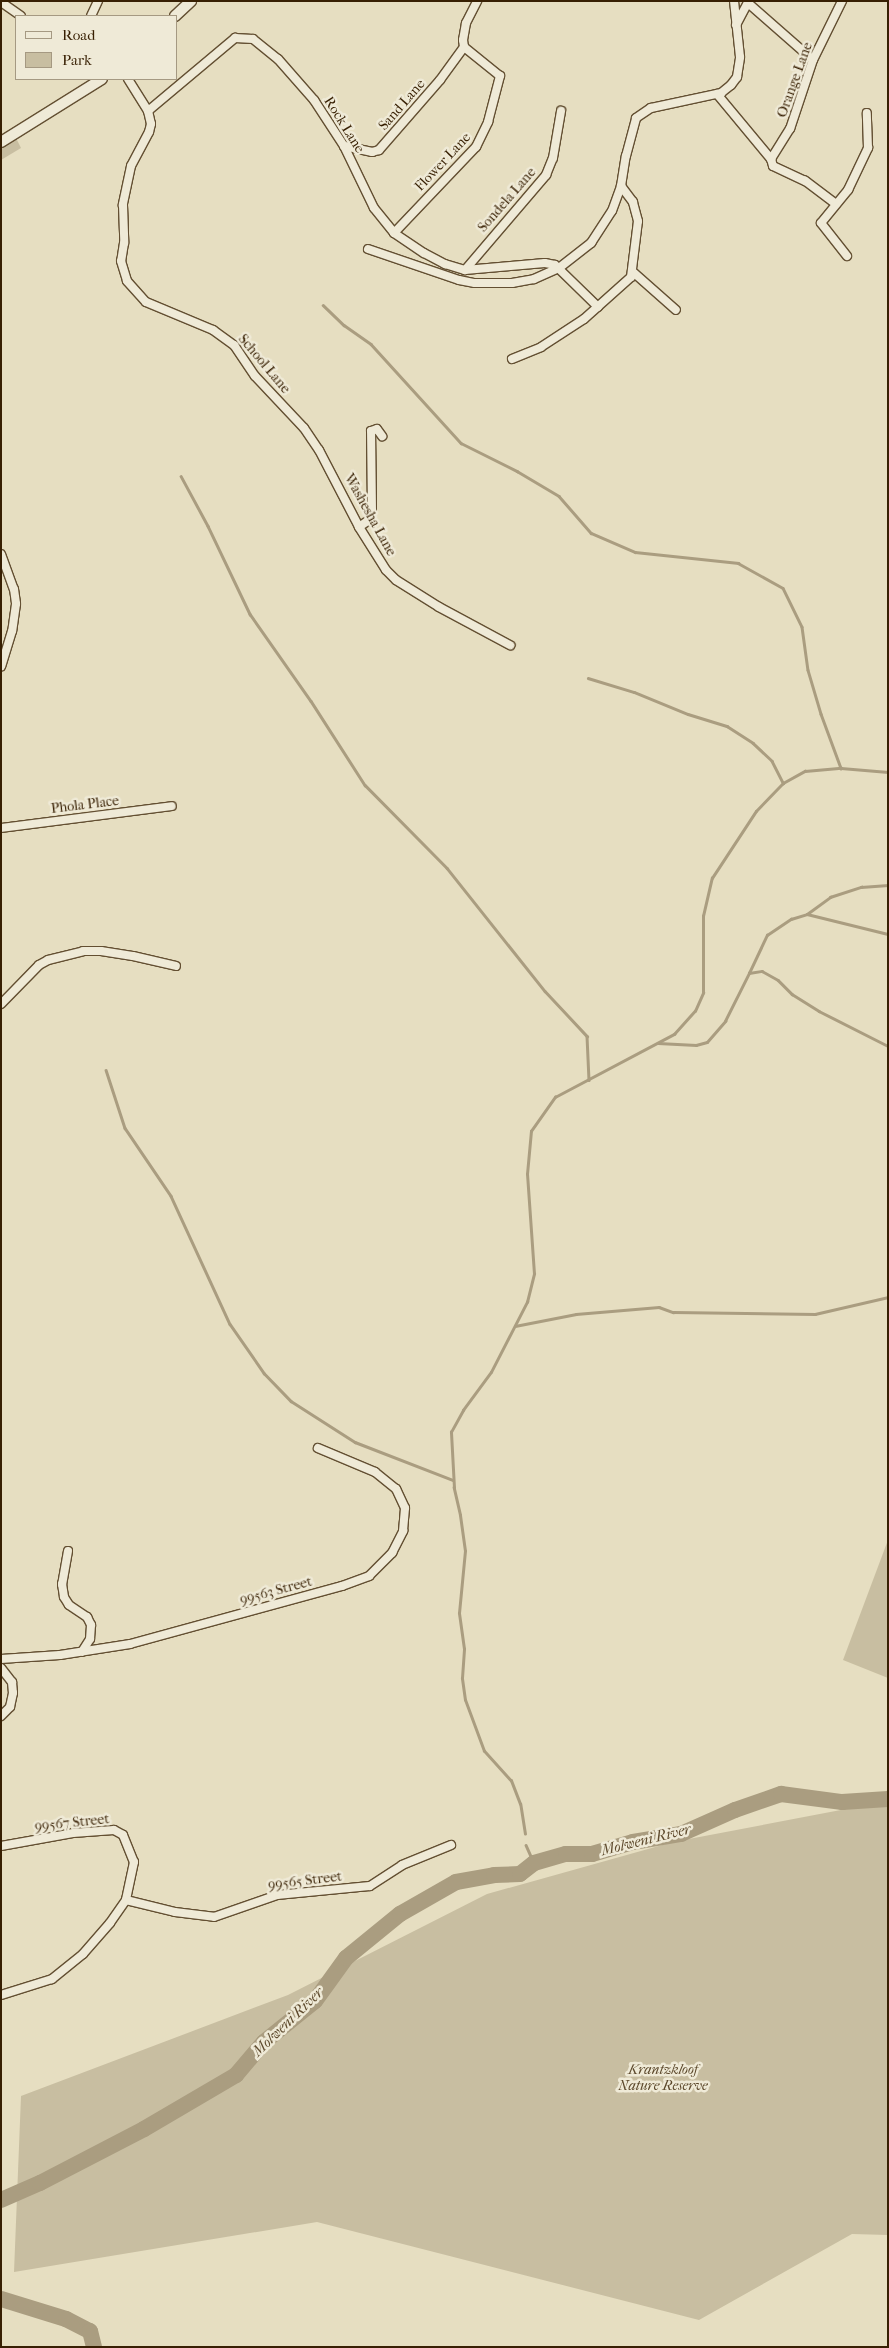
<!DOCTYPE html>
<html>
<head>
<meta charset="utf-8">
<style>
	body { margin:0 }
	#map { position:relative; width:889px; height:2348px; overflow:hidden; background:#e6dec1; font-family:"IM FELL French Canon",serif }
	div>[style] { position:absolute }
	.green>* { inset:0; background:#c8bea1 }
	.stream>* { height:2.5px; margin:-1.25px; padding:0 1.25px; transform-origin:1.25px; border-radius:1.25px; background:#aa9d80 }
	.river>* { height:16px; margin:-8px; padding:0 8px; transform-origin:8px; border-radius:8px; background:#aa9d80 }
	.roads { filter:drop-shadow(1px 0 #634f32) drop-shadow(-1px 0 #634f32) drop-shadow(0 1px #634f32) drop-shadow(0 -1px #634f32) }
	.minor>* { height:8px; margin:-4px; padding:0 4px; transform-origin:4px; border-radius:4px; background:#efead7 }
	.tertiary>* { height:10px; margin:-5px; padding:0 5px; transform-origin:5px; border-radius:5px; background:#efead7 }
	span { translate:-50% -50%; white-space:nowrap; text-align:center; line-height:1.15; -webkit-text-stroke:5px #efead7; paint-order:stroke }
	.street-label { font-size:14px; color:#371f02 }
	.park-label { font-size:14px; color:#5b472a; font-style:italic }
	.water-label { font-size:15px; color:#5f4b2e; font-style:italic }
	.frame { position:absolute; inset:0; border:2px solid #371f02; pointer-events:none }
	.legend { position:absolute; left:15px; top:15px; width:162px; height:65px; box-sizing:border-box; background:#efead7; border:1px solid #a59982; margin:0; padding:6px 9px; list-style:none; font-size:15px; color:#371f02 }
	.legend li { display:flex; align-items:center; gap:10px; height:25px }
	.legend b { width:25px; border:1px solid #a59982 }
</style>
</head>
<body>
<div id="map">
	<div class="green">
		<div style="clip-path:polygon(14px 134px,21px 148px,1px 160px,1px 142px)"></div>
		<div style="clip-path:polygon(888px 1540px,888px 1678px,843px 1660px)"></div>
		<div style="clip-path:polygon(888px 1790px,888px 2235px,852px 2234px,699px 2320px,317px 2222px,14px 2272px,21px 2096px,288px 1995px,487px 1894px,673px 1842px,867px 1805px)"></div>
	</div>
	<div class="stream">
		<div style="left:323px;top:305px;width:29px;rotate:44deg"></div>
		<div style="left:344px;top:325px;width:33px;rotate:35deg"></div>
		<div style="left:371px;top:344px;width:134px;rotate:47.7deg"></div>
		<div style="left:461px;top:443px;width:63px;rotate:26.6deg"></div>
		<div style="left:517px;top:471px;width:49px;rotate:30.8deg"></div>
		<div style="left:559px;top:496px;width:49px;rotate:49.1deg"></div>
		<div style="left:591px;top:533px;width:48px;rotate:23.4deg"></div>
		<div style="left:635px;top:552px;width:104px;rotate:6.1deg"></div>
		<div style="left:738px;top:563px;width:51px;rotate:29.1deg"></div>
		<div style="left:783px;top:588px;width:43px;rotate:64deg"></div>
		<div style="left:802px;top:627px;width:43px;rotate:82.1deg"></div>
		<div style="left:808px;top:670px;width:46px;rotate:73.5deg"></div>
		<div style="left:821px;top:714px;width:58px;rotate:69.7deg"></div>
		<div style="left:181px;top:476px;width:57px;rotate:61.6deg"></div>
		<div style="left:208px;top:526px;width:98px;rotate:64.5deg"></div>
		<div style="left:250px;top:614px;width:106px;rotate:55deg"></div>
		<div style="left:311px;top:701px;width:100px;rotate:57.3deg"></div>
		<div style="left:365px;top:785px;width:117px;rotate:45.3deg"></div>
		<div style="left:447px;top:868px;width:157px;rotate:51.5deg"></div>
		<div style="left:545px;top:991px;width:62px;rotate:47deg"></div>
		<div style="left:587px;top:1036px;width:44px;rotate:87.4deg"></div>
		<div style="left:588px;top:678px;width:48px;rotate:16.9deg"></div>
		<div style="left:634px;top:692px;width:58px;rotate:22.2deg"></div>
		<div style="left:688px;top:714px;width:41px;rotate:17.1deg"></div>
		<div style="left:727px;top:726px;width:31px;rotate:33deg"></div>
		<div style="left:753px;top:743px;width:26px;rotate:43deg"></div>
		<div style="left:772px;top:761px;width:25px;rotate:63deg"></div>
		<div style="left:807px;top:914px;width:29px;rotate:-36deg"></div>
		<div style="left:830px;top:897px;width:33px;rotate:-18deg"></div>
		<div style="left:861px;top:887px;width:27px;rotate:-4deg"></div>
		<div style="left:749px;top:973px;width:42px;rotate:-64.7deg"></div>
		<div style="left:767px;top:935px;width:29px;rotate:-34deg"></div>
		<div style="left:791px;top:919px;width:17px;rotate:-17deg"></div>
		<div style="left:807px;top:914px;width:83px;rotate:13.9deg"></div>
		<div style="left:658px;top:1043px;width:38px;rotate:3deg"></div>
		<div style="left:696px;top:1045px;width:11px;rotate:-15deg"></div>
		<div style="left:707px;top:1042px;width:28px;rotate:-49deg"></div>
		<div style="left:725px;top:1021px;width:54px;rotate:-63.4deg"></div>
		<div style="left:749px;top:973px;width:13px;rotate:-9deg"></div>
		<div style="left:762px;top:971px;width:18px;rotate:29deg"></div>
		<div style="left:778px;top:980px;width:20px;rotate:45deg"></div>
		<div style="left:792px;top:994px;width:32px;rotate:32deg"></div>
		<div style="left:819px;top:1011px;width:77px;rotate:26.9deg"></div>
		<div style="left:106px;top:1070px;width:61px;rotate:71.9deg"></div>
		<div style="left:125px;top:1128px;width:82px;rotate:55.9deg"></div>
		<div style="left:171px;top:1196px;width:141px;rotate:65.3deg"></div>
		<div style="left:230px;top:1324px;width:60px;rotate:55.2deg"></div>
		<div style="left:264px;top:1373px;width:39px;rotate:46deg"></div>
		<div style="left:291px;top:1401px;width:76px;rotate:32.6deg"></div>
		<div style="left:355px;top:1442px;width:105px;rotate:21.2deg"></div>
		<div style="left:515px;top:1326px;width:62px;rotate:-11.1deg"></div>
		<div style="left:576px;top:1314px;width:83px;rotate:-4.8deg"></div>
		<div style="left:659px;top:1307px;width:15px;rotate:20deg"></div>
		<div style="left:673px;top:1312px;width:142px;rotate:0.8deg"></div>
		<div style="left:815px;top:1314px;width:75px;rotate:-13.1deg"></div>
		<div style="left:525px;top:1834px;width:30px;rotate:-99deg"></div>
		<div style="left:520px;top:1804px;width:25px;rotate:-111deg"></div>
		<div style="left:511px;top:1781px;width:40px;rotate:-132deg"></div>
		<div style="left:484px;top:1751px;width:54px;rotate:-110.4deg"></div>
		<div style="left:465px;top:1700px;width:22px;rotate:-98deg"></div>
		<div style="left:462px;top:1678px;width:29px;rotate:-86deg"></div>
		<div style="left:464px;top:1649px;width:36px;rotate:-98deg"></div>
		<div style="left:459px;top:1613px;width:62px;rotate:-84.5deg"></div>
		<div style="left:465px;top:1551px;width:36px;rotate:-98deg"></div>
		<div style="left:460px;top:1515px;width:28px;rotate:-103deg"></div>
		<div style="left:454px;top:1488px;width:56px;rotate:-93.1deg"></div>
		<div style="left:451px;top:1432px;width:25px;rotate:-61deg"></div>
		<div style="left:463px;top:1410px;width:47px;rotate:-53.6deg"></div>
		<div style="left:491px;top:1372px;width:79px;rotate:-62.8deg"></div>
		<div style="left:527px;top:1302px;width:29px;rotate:-76deg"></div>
		<div style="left:534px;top:1274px;width:100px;rotate:-94deg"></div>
		<div style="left:527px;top:1174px;width:43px;rotate:-84.7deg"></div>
		<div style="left:531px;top:1131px;width:42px;rotate:-54.8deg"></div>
		<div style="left:555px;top:1097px;width:135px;rotate:-27.9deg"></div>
		<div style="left:674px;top:1034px;width:31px;rotate:-48deg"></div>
		<div style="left:695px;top:1011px;width:20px;rotate:-66deg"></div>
		<div style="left:703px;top:993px;width:77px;rotate:-90deg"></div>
		<div style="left:703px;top:916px;width:39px;rotate:-77deg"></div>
		<div style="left:712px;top:878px;width:80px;rotate:-56.7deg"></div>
		<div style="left:756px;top:811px;width:39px;rotate:-46deg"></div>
		<div style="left:783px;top:783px;width:25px;rotate:-29deg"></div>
		<div style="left:805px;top:771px;width:36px;rotate:-5deg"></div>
		<div style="left:841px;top:768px;width:47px;rotate:4.9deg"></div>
		<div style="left:526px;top:1845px;width:20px;rotate:66deg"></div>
	</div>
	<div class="river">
		<div style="left:1px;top:2200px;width:43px;rotate:-23.6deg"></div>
		<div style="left:40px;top:2183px;width:117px;rotate:-27.4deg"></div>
		<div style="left:144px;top:2129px;width:107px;rotate:-30.4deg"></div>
		<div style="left:236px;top:2075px;width:43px;rotate:-49.7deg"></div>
		<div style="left:264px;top:2042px;width:65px;rotate:-38.8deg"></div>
		<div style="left:315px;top:2001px;width:53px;rotate:-54.2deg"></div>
		<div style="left:346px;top:1958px;width:70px;rotate:-39.2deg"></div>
		<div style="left:400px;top:1914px;width:64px;rotate:-29.7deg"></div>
		<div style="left:456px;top:1882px;width:39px;rotate:-10deg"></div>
		<div style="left:494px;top:1875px;width:26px;rotate:-2deg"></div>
		<div style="left:520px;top:1874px;width:18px;rotate:-38deg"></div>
		<div style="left:534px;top:1863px;width:33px;rotate:-16deg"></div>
		<div style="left:566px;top:1854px;width:26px"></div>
		<div style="left:592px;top:1854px;width:43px;rotate:-16.3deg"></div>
		<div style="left:633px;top:1842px;width:49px;rotate:-9.5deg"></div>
		<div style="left:681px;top:1834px;width:59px;rotate:-24deg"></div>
		<div style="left:735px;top:1810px;width:49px;rotate:-19.2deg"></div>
		<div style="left:781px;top:1794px;width:62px;rotate:7.5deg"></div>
		<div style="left:842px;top:1802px;width:46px;rotate:-3.7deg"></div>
		<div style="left:1px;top:2299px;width:68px;rotate:17.1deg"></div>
		<div style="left:66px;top:2319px;width:27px;rotate:27deg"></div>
		<div style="left:90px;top:2331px;width:16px;rotate:76deg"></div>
	</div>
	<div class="roads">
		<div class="minor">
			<div style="left:1px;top:2px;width:24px;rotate:35deg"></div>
			<div style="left:748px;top:3px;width:86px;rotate:41.2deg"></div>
			<div style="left:91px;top:16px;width:17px;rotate:-65deg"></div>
			<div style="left:736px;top:25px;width:27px;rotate:-62deg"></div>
			<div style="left:128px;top:79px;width:38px;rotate:58deg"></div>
			<div style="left:148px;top:111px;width:114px;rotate:-40deg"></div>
			<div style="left:235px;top:38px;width:18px;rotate:3deg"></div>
			<div style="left:253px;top:39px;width:32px;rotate:39deg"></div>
			<div style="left:278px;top:59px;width:55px;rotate:48.7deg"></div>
			<div style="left:314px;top:100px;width:55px;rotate:56.9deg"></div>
			<div style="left:344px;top:146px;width:69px;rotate:64.2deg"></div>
			<div style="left:374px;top:208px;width:32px;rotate:51deg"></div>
			<div style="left:394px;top:233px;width:36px;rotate:34deg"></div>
			<div style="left:424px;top:253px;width:24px;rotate:28deg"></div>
			<div style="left:445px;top:264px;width:21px;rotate:17deg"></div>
			<div style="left:465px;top:270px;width:80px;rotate:-5deg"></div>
			<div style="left:545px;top:263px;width:10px;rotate:11deg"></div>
			<div style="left:555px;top:265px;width:60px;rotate:44.3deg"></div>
			<div style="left:717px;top:94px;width:85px;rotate:50.3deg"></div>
			<div style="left:148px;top:111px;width:13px;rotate:77deg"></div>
			<div style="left:151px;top:124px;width:8px;rotate:104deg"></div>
			<div style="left:149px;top:132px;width:38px;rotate:118deg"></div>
			<div style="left:131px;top:166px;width:40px;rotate:102deg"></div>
			<div style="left:123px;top:205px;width:38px;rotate:88deg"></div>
			<div style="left:124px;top:243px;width:18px;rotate:99deg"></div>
			<div style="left:121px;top:261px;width:21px;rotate:73deg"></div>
			<div style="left:127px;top:281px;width:28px;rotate:48deg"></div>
			<div style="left:146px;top:302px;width:73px;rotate:22.7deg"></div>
			<div style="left:213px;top:330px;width:26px;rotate:36deg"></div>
			<div style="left:234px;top:345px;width:37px;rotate:56deg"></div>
			<div style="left:255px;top:376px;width:71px;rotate:46.7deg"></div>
			<div style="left:304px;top:428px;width:27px;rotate:56deg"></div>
			<div style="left:319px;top:450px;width:87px;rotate:62.5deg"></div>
			<div style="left:359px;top:527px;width:51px;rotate:57.9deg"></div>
			<div style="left:386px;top:570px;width:14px;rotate:45deg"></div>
			<div style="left:396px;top:580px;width:51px;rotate:32.1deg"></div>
			<div style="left:439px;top:607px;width:81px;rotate:28.2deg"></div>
			<div style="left:344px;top:146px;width:29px;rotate:12deg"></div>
			<div style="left:372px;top:152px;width:7px;rotate:-16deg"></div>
			<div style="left:379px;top:150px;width:93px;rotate:-48.9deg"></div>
			<div style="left:440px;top:80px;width:41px;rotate:-54deg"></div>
			<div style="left:836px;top:204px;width:39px;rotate:-143deg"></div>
			<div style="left:805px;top:181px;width:35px;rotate:-155deg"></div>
			<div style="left:773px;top:166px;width:7px;rotate:-106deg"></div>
			<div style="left:771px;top:159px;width:36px;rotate:-58deg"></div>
			<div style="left:790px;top:129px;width:73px;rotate:-71.6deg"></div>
			<div style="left:813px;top:60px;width:66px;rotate:-63.8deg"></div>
			<div style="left:394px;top:233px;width:119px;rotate:-46.4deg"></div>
			<div style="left:476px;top:147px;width:28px;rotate:-64deg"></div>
			<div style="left:488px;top:122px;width:48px;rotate:-75.4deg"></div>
			<div style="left:500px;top:76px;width:46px;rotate:-141.1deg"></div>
			<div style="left:464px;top:47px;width:7px;rotate:-98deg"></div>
			<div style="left:463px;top:40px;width:17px;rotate:-80deg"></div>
			<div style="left:466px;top:23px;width:25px;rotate:-63deg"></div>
			<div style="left:368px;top:249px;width:96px;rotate:18.8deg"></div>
			<div style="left:459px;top:280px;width:16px;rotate:11deg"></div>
			<div style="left:475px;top:283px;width:37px"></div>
			<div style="left:512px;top:283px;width:22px;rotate:-10deg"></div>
			<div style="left:534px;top:279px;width:27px;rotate:-24deg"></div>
			<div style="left:559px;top:268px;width:41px;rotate:-38deg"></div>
			<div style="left:591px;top:243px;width:38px;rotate:-57deg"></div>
			<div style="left:612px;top:211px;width:27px;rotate:-70deg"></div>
			<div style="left:621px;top:186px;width:30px;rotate:-81deg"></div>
			<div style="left:626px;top:156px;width:39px;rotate:-75deg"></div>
			<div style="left:636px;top:118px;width:18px;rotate:-34deg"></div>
			<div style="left:651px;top:108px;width:72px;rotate:-12.1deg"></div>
			<div style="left:721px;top:93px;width:13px;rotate:-39deg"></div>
			<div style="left:731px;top:85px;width:10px;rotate:-53deg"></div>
			<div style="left:737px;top:77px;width:20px;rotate:-81deg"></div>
			<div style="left:740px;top:57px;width:56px;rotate:-96.1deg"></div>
			<div style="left:847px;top:256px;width:42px;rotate:-128.2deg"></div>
			<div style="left:821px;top:223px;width:43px;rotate:-50.7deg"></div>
			<div style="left:848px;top:190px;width:47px;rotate:-64.5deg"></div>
			<div style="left:868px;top:148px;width:35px;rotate:-92deg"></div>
			<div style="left:465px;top:270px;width:125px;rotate:-49.5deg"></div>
			<div style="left:546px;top:175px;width:18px;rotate:-68deg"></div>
			<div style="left:553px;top:158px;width:48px;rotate:-80.3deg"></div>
			<div style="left:633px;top:272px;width:57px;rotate:41.5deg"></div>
			<div style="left:512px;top:359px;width:31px;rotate:-22deg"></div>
			<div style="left:541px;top:347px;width:51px;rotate:-33.1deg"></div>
			<div style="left:584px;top:319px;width:63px;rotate:-41.8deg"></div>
			<div style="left:631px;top:277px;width:56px;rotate:-82.9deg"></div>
			<div style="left:638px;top:221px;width:20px;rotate:-105deg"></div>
			<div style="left:633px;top:202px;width:20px;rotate:-127deg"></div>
			<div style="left:359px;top:527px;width:12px;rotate:-35deg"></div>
			<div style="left:369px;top:520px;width:10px;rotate:-73deg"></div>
			<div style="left:372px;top:510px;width:79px;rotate:-90.7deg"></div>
			<div style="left:371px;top:431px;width:6px;rotate:-18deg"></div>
			<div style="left:377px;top:429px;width:9px;rotate:54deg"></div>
			<div style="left:1px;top:554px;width:37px;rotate:70deg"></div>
			<div style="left:14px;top:589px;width:15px;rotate:82deg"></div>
			<div style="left:16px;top:604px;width:27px;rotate:98deg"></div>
			<div style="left:12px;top:631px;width:37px;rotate:107deg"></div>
			<div style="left:1px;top:828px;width:172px;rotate:-7.3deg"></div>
			<div style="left:1px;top:1004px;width:54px;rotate:-45.7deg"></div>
			<div style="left:39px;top:965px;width:10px;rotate:-29deg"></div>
			<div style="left:48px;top:960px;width:36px;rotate:-14deg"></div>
			<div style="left:83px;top:951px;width:18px"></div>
			<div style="left:101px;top:951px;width:32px;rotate:9deg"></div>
			<div style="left:133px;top:956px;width:44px;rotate:13.1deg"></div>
			<div style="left:68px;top:1551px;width:34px;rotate:100deg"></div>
			<div style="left:62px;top:1584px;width:13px;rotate:81deg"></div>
			<div style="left:64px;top:1597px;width:9px;rotate:58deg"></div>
			<div style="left:69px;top:1605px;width:22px;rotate:34deg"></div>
			<div style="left:87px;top:1617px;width:9px;rotate:63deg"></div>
			<div style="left:91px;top:1625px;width:14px;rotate:94deg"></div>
			<div style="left:90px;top:1639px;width:15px;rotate:122deg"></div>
			<div style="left:1px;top:1659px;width:59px;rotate:-3.9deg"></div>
			<div style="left:60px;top:1655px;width:71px;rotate:-8.9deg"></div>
			<div style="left:130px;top:1644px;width:220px;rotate:-15.3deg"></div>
			<div style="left:342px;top:1586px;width:29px;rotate:-20deg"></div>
			<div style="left:369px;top:1576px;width:33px;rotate:-45deg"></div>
			<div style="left:392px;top:1553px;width:25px;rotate:-63deg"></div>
			<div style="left:403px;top:1531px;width:23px;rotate:-85deg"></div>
			<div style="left:405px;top:1508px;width:21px;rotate:-115deg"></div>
			<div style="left:396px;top:1489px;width:27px;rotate:-141deg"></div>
			<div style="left:375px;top:1472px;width:62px;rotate:-157.2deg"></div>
			<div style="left:1px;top:1668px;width:18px;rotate:52deg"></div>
			<div style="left:12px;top:1682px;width:11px;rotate:85deg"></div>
			<div style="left:13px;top:1693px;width:14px;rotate:102deg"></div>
			<div style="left:10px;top:1707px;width:13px;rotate:135deg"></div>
			<div style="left:1px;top:1846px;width:73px;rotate:-10.2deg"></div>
			<div style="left:73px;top:1833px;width:41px;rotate:-4.2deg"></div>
			<div style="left:114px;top:1830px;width:10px;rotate:29deg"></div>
			<div style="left:123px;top:1835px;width:29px;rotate:68deg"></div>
			<div style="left:134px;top:1862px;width:39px;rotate:102deg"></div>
			<div style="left:126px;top:1900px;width:28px;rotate:125deg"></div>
			<div style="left:110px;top:1923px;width:41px;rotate:131.1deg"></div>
			<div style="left:83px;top:1954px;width:40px;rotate:141deg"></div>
			<div style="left:52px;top:1979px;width:53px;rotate:162.6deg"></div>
			<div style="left:126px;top:1900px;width:50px;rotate:13.8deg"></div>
			<div style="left:175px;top:1912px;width:39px;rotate:7deg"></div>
			<div style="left:214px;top:1917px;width:67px;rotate:-19.2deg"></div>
			<div style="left:277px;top:1895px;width:93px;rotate:-5.5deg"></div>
			<div style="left:370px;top:1886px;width:38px;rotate:-33deg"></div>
			<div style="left:402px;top:1865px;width:53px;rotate:-22.2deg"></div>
		</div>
		<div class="tertiary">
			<div style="left:175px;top:16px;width:22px;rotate:-43deg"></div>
			<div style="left:1px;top:142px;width:119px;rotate:-32deg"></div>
		</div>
	</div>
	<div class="street-label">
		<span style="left:795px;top:80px;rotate:-70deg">Orange Lane</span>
		<span style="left:402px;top:105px;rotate:-49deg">Sand Lane</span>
		<span style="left:344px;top:125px;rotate:58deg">Rock Lane</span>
		<span style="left:443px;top:162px;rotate:-47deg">Flower Lane</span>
		<span style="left:507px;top:200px;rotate:-49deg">Sondela Lane</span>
		<span style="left:264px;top:364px;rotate:50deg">School Lane</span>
		<span style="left:370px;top:515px;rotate:61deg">Washesha Lane</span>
		<span style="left:85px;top:805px;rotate:-7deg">Phola Place</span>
		<span style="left:276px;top:1591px;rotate:-15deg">99563 Street</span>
		<span style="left:72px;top:1823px;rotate:-6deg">99567 Street</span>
		<span style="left:305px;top:1881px;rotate:-7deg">99565 Street</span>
	</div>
	<div class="park-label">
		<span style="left:663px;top:2078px">Krantzkloof<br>Nature Reserve</span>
	</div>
	<div class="water-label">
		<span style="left:646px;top:1840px;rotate:-14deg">Molweni River</span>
		<span style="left:288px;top:2022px;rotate:-44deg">Molweni River</span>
	</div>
	<div class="frame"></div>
	<ul class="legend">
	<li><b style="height:6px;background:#efead7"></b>Road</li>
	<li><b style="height:14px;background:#c8bea1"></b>Park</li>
	</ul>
</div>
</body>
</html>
